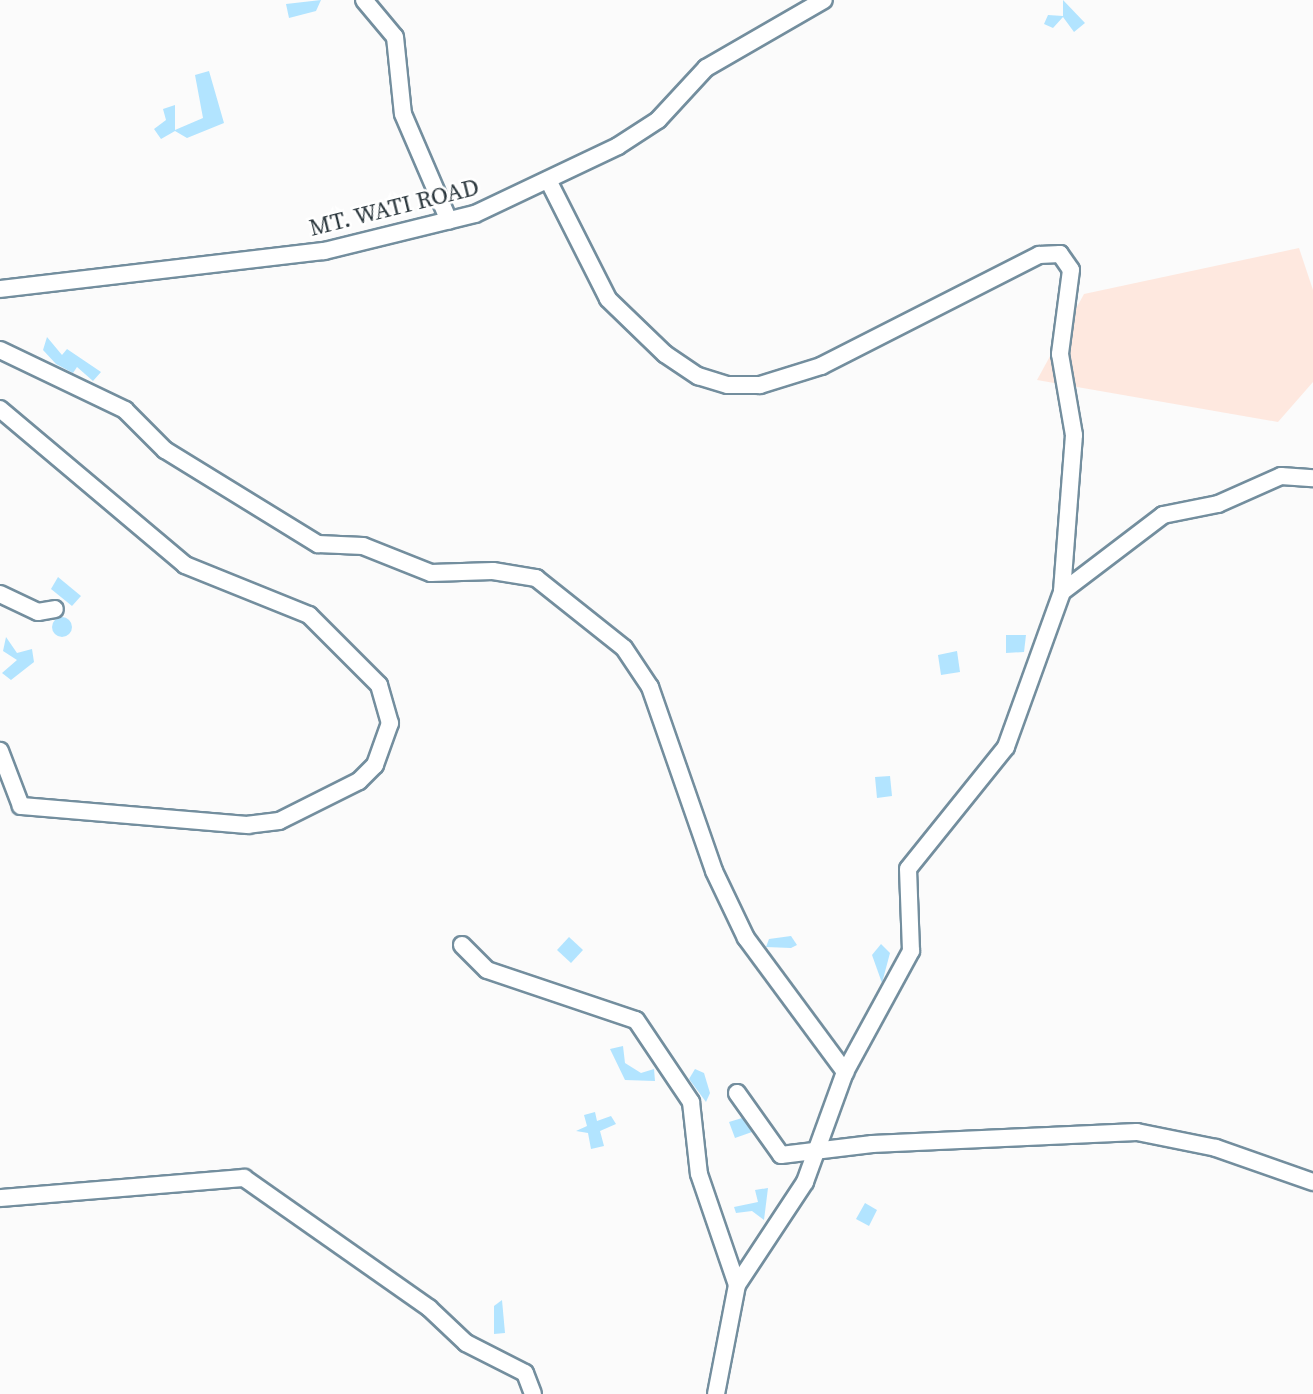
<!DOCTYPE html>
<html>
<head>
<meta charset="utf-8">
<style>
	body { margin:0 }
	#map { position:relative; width:1313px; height:1394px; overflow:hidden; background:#fbfbfb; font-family:"Source Serif 4",serif }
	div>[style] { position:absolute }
	.green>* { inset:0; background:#fee8df }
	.building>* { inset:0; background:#b2e4ff }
	.round { border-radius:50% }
	.roads { filter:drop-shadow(2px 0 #738e9e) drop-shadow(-2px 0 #738e9e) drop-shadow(0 2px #738e9e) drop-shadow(0 -2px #738e9e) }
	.street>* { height:16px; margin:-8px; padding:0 8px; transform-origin:8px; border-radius:8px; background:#fff }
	span { translate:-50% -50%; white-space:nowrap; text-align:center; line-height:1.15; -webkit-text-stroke:5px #fff; paint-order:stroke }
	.street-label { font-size:24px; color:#2b373d }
</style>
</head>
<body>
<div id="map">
	<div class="green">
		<div style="clip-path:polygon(1299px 248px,1313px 290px,1313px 382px,1278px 422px,1037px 380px,1084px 294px)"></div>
	</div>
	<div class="building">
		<div style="clip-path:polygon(321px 0,316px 11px,289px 18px,286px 4px)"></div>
		<div style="clip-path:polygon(1063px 0,1085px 23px,1074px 32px,1063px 17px,1053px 28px,1044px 24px,1048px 15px,1063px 16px)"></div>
		<div style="clip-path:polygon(209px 71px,224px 123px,187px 138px,175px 131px,161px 139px,154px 129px,166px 120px,163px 109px,175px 105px,175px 130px,203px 118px,195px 75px)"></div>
		<div style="clip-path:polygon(47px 337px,62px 355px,67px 349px,101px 372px,93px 381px,77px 367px,73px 373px,56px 364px,43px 350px)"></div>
		<div style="clip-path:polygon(58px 577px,81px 596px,72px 606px,51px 589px)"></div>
		<div class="round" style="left:52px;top:617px;width:20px;height:20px"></div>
		<div style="clip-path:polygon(1006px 635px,1026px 635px,1024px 652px,1006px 653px)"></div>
		<div style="clip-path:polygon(6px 637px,17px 653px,32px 649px,34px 662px,11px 680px,2px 673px,17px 660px,3px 651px)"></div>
		<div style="clip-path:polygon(957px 651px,960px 672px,941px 675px,938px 655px)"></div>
		<div style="clip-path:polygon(890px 776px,892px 796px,877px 798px,875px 777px)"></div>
		<div style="clip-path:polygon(791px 936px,797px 945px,791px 948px,766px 947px,769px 939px)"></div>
		<div style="clip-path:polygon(569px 937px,583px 950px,571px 963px,557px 950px)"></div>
		<div style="clip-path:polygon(881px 944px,890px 953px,882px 983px,872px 955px)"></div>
		<div style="clip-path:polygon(623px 1046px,625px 1063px,641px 1073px,654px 1069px,655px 1081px,625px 1080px,610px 1049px)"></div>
		<div style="clip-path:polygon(695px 1069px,704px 1073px,710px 1093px,706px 1102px,689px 1079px)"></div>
		<div style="clip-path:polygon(595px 1112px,597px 1121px,611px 1116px,616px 1124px,600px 1131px,604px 1146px,591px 1149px,588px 1133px,576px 1131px,587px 1126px,584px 1115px)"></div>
		<div style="clip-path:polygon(742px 1118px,752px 1132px,735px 1138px,729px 1122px)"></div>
		<div style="clip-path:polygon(768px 1188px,764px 1220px,752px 1211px,736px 1213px,734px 1207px,758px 1202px,755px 1190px)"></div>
		<div style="clip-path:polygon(865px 1203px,877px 1210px,869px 1226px,856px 1219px)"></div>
		<div style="clip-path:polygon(502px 1300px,505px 1333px,494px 1334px,494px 1306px)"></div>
	</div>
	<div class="roads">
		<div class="street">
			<div style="left:364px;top:0;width:48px;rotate:50deg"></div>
			<div style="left:395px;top:37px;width:77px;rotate:84.1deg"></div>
			<div style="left:403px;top:114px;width:116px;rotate:66.7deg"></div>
			<div style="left:548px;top:180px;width:133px;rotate:63.2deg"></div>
			<div style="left:608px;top:299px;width:79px;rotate:44deg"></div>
			<div style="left:665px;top:354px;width:40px;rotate:34deg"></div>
			<div style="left:698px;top:376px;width:31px;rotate:17deg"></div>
			<div style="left:728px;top:385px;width:32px"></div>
			<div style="left:760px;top:385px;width:64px;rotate:-17.3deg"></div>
			<div style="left:821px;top:366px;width:245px;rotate:-27deg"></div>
			<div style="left:1039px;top:255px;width:21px;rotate:-3deg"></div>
			<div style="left:1060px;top:254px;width:19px;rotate:55deg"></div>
			<div style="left:1071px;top:270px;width:85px;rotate:97.5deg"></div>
			<div style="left:1060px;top:354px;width:82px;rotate:80.2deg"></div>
			<div style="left:1074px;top:435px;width:157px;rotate:94.4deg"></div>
			<div style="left:1062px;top:592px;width:165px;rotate:109.9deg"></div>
			<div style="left:1006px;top:747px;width:156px;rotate:128.8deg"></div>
			<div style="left:908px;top:869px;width:82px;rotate:87.9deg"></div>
			<div style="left:911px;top:951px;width:138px;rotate:118.6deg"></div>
			<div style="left:845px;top:1072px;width:117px;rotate:110deg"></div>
			<div style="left:805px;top:1182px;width:123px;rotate:123.4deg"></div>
			<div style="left:737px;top:1285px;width:111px;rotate:100.9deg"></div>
			<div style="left:0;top:289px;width:326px;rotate:-6.7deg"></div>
			<div style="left:324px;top:251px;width:155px;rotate:-13.8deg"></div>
			<div style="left:475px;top:214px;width:158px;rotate:-25.4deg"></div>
			<div style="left:618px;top:146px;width:48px;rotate:-33deg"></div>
			<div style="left:658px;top:120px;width:71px;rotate:-47.3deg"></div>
			<div style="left:706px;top:68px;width:136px;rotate:-30deg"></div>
			<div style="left:0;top:350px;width:139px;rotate:25.6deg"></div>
			<div style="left:125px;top:410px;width:57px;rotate:45deg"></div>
			<div style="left:165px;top:450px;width:180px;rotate:31.6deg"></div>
			<div style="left:318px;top:544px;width:45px;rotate:2.5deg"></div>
			<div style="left:363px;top:546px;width:73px;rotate:21.7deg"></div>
			<div style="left:431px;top:573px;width:62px;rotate:-1.8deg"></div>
			<div style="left:493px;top:571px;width:44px;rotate:9.2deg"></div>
			<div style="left:536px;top:578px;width:112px;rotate:38.5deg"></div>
			<div style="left:624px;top:648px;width:47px;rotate:56.3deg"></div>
			<div style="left:650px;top:687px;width:195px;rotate:70.8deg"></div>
			<div style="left:714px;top:871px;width:74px;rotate:64.5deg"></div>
			<div style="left:746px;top:938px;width:167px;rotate:53.5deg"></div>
			<div style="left:0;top:409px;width:242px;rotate:40.1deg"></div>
			<div style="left:185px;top:565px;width:134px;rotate:22deg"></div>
			<div style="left:309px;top:615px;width:99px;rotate:45deg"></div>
			<div style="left:379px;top:685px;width:40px;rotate:74deg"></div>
			<div style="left:390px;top:723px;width:45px;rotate:109.7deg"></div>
			<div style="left:375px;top:765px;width:23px;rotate:135deg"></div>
			<div style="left:359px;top:781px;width:89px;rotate:153.4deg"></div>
			<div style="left:279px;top:821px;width:31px;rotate:173deg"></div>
			<div style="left:248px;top:825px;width:228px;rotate:-175.2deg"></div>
			<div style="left:21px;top:806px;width:59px;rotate:-110.9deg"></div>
			<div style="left:1062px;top:592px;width:127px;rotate:-37.3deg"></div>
			<div style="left:1163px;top:515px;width:56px;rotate:-11.3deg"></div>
			<div style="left:1218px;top:504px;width:69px;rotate:-24deg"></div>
			<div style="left:1281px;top:476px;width:32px;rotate:4deg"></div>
			<div style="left:0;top:594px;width:42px;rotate:25.3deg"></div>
			<div style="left:38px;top:612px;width:17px;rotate:-10deg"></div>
			<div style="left:462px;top:945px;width:35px;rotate:45deg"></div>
			<div style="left:487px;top:970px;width:157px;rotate:18.6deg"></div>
			<div style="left:636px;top:1020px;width:99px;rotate:56.1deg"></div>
			<div style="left:691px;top:1102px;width:72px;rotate:83.7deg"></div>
			<div style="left:699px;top:1174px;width:117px;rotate:71.1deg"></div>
			<div style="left:737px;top:1093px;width:76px;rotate:54.6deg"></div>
			<div style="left:781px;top:1155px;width:92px;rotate:-6.9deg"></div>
			<div style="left:872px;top:1144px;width:265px;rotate:-2.6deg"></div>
			<div style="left:1137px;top:1132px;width:81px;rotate:11.4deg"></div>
			<div style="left:1216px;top:1148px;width:103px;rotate:19.3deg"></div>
			<div style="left:0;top:1198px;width:245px;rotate:-4.7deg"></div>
			<div style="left:244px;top:1178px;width:226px;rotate:35.1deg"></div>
			<div style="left:429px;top:1308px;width:51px;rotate:43.4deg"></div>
			<div style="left:466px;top:1343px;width:66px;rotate:27deg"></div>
			<div style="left:525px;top:1373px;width:22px;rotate:69deg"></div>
		</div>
	</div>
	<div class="street-label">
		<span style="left:394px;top:207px;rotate:-14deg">MT. WATI ROAD</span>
	</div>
</div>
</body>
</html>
